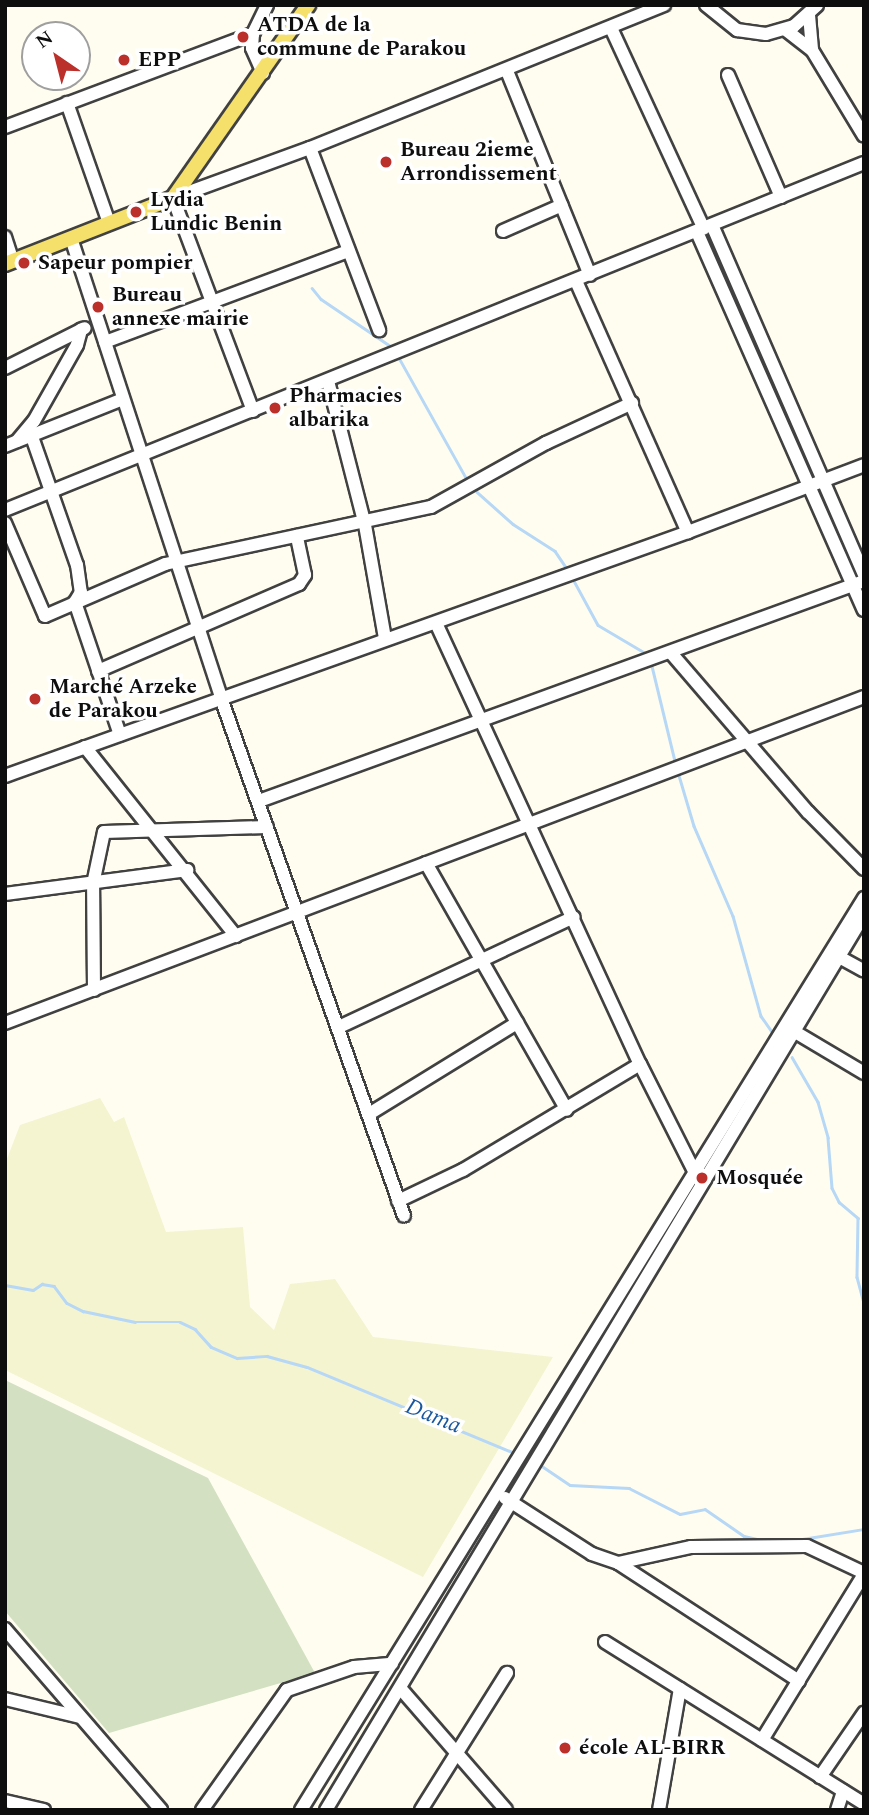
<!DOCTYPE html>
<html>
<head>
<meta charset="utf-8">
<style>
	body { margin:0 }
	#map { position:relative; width:869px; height:1815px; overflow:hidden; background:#fffdf0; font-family:Spectral,serif }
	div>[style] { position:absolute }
	.farmland>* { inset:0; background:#f4f4d1 }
	.cemetery>* { inset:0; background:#d3e0c1 }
	.stream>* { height:2.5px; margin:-1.25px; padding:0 1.25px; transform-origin:1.25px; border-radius:1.25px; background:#b6d7f5 }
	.roads { filter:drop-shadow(2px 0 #414141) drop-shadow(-2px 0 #414141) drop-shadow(0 2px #414141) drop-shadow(0 -2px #414141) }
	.minor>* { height:12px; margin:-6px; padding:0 6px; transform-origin:6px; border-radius:6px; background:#fff }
	.major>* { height:14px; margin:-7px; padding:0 7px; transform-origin:7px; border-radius:7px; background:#f4e06a }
	.dots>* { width:19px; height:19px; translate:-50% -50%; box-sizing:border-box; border:4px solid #fff; border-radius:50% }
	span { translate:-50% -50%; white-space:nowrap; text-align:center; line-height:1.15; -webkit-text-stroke:7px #fff; paint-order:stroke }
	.poi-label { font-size:21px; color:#0e0e0e; font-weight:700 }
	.left { translate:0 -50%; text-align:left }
	.water-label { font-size:23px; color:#1a589d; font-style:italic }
	.frame { position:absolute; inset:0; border:7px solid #0e0e0e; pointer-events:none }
	.north { position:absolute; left:21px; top:21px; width:70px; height:70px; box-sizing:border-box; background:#fff; border:2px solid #9f9f9f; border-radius:50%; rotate:325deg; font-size:19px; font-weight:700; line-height:28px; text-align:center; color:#0e0e0e }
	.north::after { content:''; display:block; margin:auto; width:24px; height:32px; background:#bb302a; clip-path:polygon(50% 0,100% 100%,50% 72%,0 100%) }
</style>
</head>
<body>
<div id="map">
	<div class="farmland">
		<div style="clip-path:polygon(100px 1098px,114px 1122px,124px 1117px,166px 1232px,243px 1227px,250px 1307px,274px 1330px,290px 1284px,335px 1279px,373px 1337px,553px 1357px,423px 1577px,5px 1370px,5px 1164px,20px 1125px)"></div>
	</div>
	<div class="cemetery">
		<div style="clip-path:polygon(5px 1380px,208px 1478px,315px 1673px,109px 1733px,5px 1611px)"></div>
	</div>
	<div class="stream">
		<div style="left:312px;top:288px;width:14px;rotate:51deg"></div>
		<div style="left:321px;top:299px;width:86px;rotate:34.1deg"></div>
		<div style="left:398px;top:356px;width:143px;rotate:60.8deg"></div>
		<div style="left:477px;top:492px;width:48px;rotate:41.6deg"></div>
		<div style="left:513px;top:524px;width:50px;rotate:32.7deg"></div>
		<div style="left:555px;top:551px;width:23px;rotate:56deg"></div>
		<div style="left:573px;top:579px;width:52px;rotate:61.5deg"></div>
		<div style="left:598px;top:625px;width:57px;rotate:30.6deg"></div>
		<div style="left:652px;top:666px;width:102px;rotate:76.4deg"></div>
		<div style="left:678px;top:772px;width:56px;rotate:73.5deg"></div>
		<div style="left:694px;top:826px;width:98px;rotate:66.6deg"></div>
		<div style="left:733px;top:916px;width:104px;rotate:74.4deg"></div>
		<div style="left:761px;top:1016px;width:19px;rotate:55deg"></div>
		<div style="left:792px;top:1057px;width:52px;rotate:60deg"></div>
		<div style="left:818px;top:1102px;width:37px;rotate:74deg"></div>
		<div style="left:828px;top:1138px;width:50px;rotate:85.4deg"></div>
		<div style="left:832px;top:1188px;width:16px;rotate:63deg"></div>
		<div style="left:839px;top:1202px;width:25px;rotate:40deg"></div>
		<div style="left:858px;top:1218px;width:59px;rotate:91deg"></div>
		<div style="left:857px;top:1277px;width:28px;rotate:75deg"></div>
		<div style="left:5px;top:1285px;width:28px;rotate:10deg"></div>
		<div style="left:33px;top:1290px;width:11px;rotate:-34deg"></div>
		<div style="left:42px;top:1284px;width:12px;rotate:9deg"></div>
		<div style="left:54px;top:1286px;width:21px;rotate:53deg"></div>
		<div style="left:67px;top:1303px;width:18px;rotate:27deg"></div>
		<div style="left:83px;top:1311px;width:53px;rotate:11.9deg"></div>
		<div style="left:135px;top:1322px;width:45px"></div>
		<div style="left:180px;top:1322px;width:17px;rotate:25deg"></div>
		<div style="left:195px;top:1329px;width:24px;rotate:48deg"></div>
		<div style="left:211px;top:1347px;width:28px;rotate:23deg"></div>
		<div style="left:237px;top:1358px;width:30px;rotate:-4deg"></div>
		<div style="left:267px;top:1356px;width:41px;rotate:15.4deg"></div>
		<div style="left:307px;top:1367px;width:227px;rotate:22.5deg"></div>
		<div style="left:539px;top:1464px;width:37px;rotate:34deg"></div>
		<div style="left:570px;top:1485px;width:59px;rotate:2.9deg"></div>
		<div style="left:629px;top:1488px;width:57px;rotate:27deg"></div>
		<div style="left:680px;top:1514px;width:25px;rotate:-11deg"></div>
		<div style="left:705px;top:1509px;width:47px;rotate:34.7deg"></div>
		<div style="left:744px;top:1536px;width:22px;rotate:13deg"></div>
		<div style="left:796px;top:1540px;width:69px;rotate:-9.2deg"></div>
	</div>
	<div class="roads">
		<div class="minor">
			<div style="left:706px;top:5px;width:40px;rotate:39deg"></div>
			<div style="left:737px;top:30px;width:29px;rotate:8deg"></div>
			<div style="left:766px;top:34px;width:29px;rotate:-16deg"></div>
			<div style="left:794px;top:26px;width:31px;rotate:-42deg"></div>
			<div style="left:809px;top:15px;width:35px;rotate:85deg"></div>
			<div style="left:611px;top:28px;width:221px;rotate:65.2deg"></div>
			<div style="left:786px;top:30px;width:33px;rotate:38deg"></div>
			<div style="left:812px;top:50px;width:100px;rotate:58.8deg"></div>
			<div style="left:507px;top:71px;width:220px;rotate:67.9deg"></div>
			<div style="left:263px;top:73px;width:27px;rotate:-114deg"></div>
			<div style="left:252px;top:48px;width:14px;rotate:-86deg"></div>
			<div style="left:253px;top:34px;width:32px;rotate:-64deg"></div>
			<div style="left:728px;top:75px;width:133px;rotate:66.5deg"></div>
			<div style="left:67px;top:103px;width:127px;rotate:70.7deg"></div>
			<div style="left:5px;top:127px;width:265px;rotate:-20.6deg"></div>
			<div style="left:310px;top:148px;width:195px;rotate:69.2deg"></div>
			<div style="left:712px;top:225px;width:382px;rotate:66.5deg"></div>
			<div style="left:503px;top:231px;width:64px;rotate:-23.8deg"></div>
			<div style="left:697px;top:232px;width:413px;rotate:66.2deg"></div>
			<div style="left:5px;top:237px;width:25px;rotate:72deg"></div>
			<div style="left:71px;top:238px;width:484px;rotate:71.9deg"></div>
			<div style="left:221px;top:698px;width:549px;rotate:70.54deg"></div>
			<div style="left:576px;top:281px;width:275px;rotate:66deg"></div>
			<div style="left:105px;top:342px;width:260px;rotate:-20.5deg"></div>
			<div style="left:5px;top:368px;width:89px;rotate:-26.6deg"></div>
			<div style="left:328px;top:381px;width:149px;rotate:75.6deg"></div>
			<div style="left:365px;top:525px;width:115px;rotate:80deg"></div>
			<div style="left:253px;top:411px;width:228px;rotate:-110.6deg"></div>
			<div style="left:173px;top:198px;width:146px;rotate:-20.1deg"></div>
			<div style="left:310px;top:148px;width:382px;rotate:-22deg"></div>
			<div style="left:31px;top:434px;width:139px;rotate:70.7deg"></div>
			<div style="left:77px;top:565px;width:27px;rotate:82deg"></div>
			<div style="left:81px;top:592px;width:12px;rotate:121deg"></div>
			<div style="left:75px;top:602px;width:140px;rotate:71.3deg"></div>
			<div style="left:17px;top:441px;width:26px;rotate:-50deg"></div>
			<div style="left:34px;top:421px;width:87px;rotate:-60.5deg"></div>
			<div style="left:77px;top:345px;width:16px;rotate:-75deg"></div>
			<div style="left:5px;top:446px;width:127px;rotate:-21.7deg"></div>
			<div style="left:5px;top:510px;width:926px;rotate:-22deg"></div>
			<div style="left:5px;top:523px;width:101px;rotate:66.7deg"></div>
			<div style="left:45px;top:616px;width:131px;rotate:-23.4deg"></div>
			<div style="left:165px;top:564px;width:272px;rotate:-12.1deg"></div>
			<div style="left:431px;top:507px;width:132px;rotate:-29.1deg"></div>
			<div style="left:546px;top:443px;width:95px;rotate:-24.9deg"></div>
			<div style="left:436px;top:623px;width:486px;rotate:65.2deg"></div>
			<div style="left:640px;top:1064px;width:120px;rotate:63.2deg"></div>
			<div style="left:694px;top:1171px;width:6px;rotate:31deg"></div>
			<div style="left:671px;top:653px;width:210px;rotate:49.3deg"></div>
			<div style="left:808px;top:812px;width:80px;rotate:45.5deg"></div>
			<div style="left:98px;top:671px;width:219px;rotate:-23.4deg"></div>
			<div style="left:299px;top:584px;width:11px;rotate:-56deg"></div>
			<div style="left:305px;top:575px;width:40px;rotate:-102deg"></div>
			<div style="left:85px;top:747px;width:242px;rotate:51.4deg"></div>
			<div style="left:5px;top:776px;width:725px;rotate:-19.66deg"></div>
			<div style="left:688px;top:532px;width:188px;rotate:-20.8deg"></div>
			<div style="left:259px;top:801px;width:644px;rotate:-19.98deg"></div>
			<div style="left:426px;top:863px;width:284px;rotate:60.3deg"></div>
			<div style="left:5px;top:894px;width:184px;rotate:-7.5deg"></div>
			<div style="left:841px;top:958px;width:26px;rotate:29deg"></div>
			<div style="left:94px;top:990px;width:106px;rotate:-90.5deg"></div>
			<div style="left:93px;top:884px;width:53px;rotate:-78.1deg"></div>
			<div style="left:104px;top:832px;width:163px;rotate:-1.8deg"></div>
			<div style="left:5px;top:1023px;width:919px;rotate:-20.78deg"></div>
			<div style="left:339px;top:1027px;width:259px;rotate:-25.1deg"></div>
			<div style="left:790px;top:1029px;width:86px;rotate:30.7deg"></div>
			<div style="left:369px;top:1114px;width:174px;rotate:-31.6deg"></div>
			<div style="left:398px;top:1201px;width:72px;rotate:-25.5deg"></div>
			<div style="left:463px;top:1170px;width:206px;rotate:-30.9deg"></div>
			<div style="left:505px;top:1498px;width:103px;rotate:32.8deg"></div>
			<div style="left:592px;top:1554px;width:28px;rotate:19deg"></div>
			<div style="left:618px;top:1563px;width:75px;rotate:-12.4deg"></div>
			<div style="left:691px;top:1547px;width:116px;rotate:-0.5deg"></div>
			<div style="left:807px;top:1546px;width:63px;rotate:25.3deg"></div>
			<div style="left:618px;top:1563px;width:216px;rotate:33.1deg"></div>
			<div style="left:5px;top:1629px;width:239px;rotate:49.2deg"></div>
			<div style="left:605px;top:1642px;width:305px;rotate:32deg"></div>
			<div style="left:401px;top:1689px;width:160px;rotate:49deg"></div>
			<div style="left:5px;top:1699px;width:77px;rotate:13.5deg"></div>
			<div style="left:762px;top:1740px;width:195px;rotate:-58.4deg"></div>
			<div style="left:820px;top:1777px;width:78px;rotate:-55.5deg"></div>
			<div style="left:5px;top:1801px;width:40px;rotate:13deg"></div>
			<div style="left:202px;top:1810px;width:147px;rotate:-54.7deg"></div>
			<div style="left:287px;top:1690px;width:71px;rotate:-18.9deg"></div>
			<div style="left:354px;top:1667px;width:38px;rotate:-5deg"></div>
			<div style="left:301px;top:1810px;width:1072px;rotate:-58.31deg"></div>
			<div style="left:326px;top:1810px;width:1044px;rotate:-58.99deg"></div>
			<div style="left:421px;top:1810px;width:162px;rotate:-57.9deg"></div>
			<div style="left:659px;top:1810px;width:123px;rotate:-80.2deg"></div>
			<div style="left:837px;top:1810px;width:20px;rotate:-72deg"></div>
		</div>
		<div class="major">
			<div style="left:5px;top:264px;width:180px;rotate:-21.4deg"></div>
			<div style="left:173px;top:198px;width:236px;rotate:-55deg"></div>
		</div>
	</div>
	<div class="dots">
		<div style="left:243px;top:37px;background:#bb302a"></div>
		<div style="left:124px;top:60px;background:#bb302a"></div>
		<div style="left:386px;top:162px;background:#bb302a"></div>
		<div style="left:136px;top:212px;background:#bb302a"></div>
		<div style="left:24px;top:263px;background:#bb302a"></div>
		<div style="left:98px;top:307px;background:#bb302a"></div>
		<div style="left:275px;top:408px;background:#bb302a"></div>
		<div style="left:35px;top:699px;background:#bb302a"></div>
		<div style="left:702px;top:1178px;background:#bb302a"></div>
		<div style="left:565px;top:1748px;background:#bb302a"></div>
	</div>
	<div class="poi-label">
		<span class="left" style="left:257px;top:37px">ATDA de la<br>commune de Parakou</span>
		<span class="left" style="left:138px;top:60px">EPP</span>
		<span class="left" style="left:400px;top:162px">Bureau 2ieme<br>Arrondissement</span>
		<span class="left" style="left:150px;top:212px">Lydia<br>Lundic Benin</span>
		<span class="left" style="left:38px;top:263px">Sapeur pompier</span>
		<span class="left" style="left:112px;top:307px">Bureau<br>annexe mairie</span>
		<span class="left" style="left:289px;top:408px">Pharmacies<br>albarika</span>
		<span class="left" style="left:49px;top:699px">Marché Arzeke<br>de Parakou</span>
		<span class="left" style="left:716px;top:1178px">Mosquée</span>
		<span class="left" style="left:579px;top:1748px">école AL-BIRR</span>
	</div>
	<div class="water-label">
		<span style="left:433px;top:1417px;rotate:22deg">Dama</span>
	</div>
	<div class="frame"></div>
	<div class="north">N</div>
</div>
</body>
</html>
